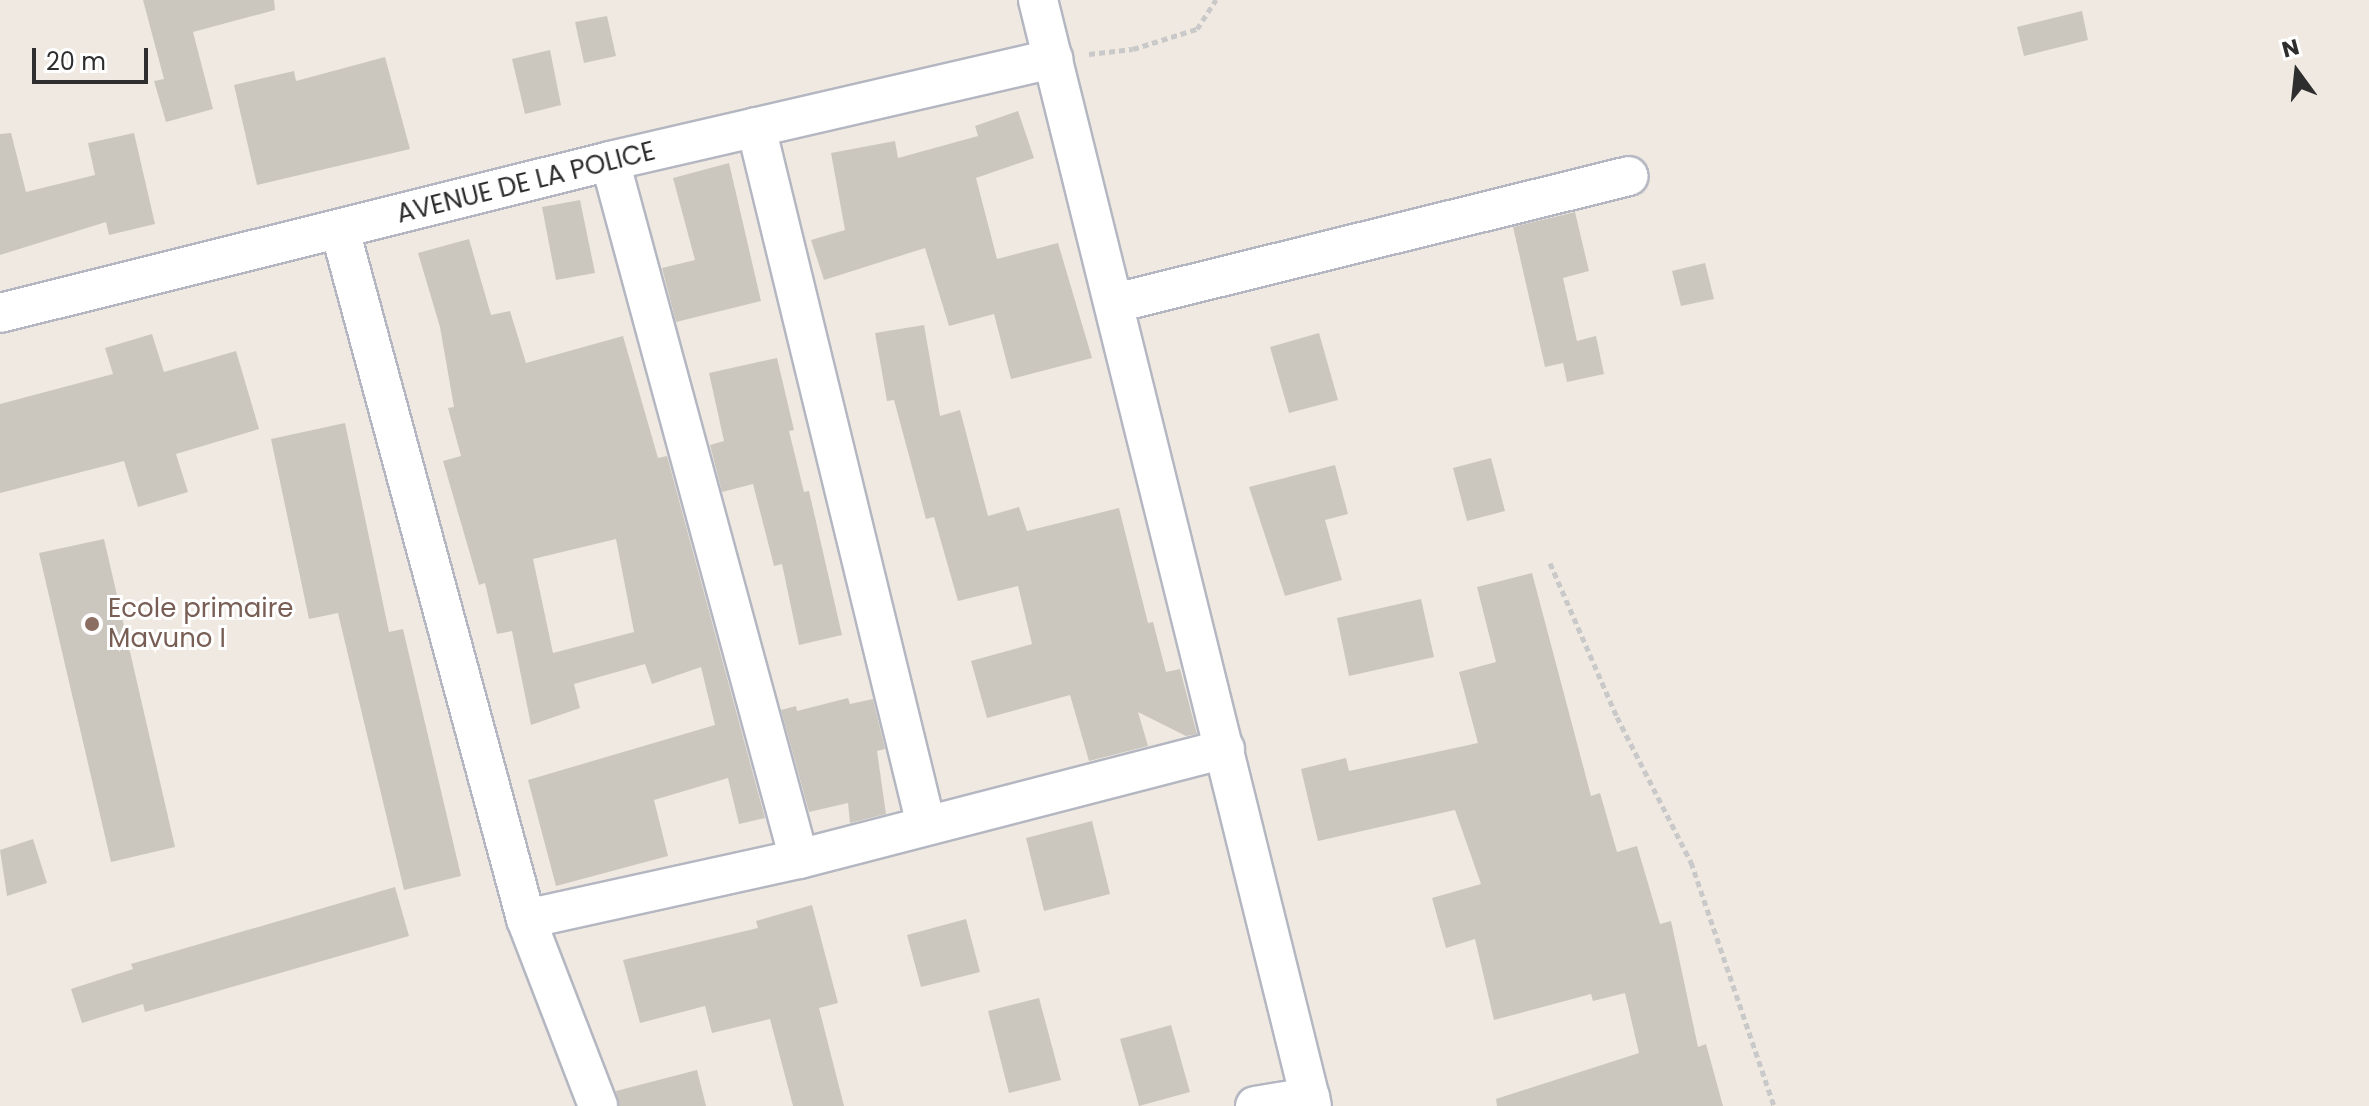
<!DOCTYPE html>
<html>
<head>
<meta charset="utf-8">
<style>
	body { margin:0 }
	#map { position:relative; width:2369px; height:1106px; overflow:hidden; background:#efe9e1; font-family:Poppins,sans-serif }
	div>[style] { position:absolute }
	.building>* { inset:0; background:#cbc7bf }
	.path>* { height:5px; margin-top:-2.5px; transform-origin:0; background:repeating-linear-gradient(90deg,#c9c9c9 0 6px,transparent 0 10px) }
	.roads { filter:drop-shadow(2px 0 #b4b7c1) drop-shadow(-2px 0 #b4b7c1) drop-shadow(0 2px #b4b7c1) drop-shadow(0 -2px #b4b7c1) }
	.minor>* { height:38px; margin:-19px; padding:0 19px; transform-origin:19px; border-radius:19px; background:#fff }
	.dots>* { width:22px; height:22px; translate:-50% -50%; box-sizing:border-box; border:4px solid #fff; border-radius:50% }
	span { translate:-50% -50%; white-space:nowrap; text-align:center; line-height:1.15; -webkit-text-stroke:6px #fff; paint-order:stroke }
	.street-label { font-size:26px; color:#2e2e2e }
	.education-label { font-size:26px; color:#785e54 }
	.left { translate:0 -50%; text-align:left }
	.north { position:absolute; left:2257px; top:32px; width:80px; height:80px; -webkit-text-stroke:6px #fff; paint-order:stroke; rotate:345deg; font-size:22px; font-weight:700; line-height:32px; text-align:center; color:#2e2e2e }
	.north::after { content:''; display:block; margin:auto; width:28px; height:36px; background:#2e2e2e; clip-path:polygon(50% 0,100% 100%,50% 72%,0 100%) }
	.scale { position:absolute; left:32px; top:48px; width:116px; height:36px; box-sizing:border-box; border:4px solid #2e2e2e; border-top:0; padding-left:10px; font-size:24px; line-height:28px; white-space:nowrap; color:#2e2e2e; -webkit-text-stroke:6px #fff; paint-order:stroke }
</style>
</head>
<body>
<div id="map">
	<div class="building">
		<div style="clip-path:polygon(143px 0,274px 0,275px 10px,193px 32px,213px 109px,166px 122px,154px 81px,164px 79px)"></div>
		<div style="clip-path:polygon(2082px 11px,2088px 40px,2024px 56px,2017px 27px)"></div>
		<div style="clip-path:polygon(607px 16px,616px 56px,584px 63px,575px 22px)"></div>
		<div style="clip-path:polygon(550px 50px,561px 105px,525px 114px,512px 59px)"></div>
		<div style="clip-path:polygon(385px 57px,410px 149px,257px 185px,234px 85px,294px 71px,296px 81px)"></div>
		<div style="clip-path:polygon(1018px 111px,1034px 158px,976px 178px,997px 259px,1058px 243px,1092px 358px,1011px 379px,994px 314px,949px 326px,925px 248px,824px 280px,811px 240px,845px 230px,831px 153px,895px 141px,898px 158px,978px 136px,975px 126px)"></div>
		<div style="clip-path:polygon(11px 133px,26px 192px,95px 175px,88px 143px,134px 133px,155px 224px,109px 235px,106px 222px,0 255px,0 134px)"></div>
		<div style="clip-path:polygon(729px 163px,761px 301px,676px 322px,662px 268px,695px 260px,673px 178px)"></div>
		<div style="clip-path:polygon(580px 200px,595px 273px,556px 280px,542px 207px)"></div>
		<div style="clip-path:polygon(1575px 212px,1589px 271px,1563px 278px,1577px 341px,1596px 336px,1604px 374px,1567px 382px,1563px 363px,1545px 367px,1513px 227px)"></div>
		<div style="clip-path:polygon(evenodd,469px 239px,491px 315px,510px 311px,526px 363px,623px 336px,658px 458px,667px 456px,765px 818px,739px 824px,728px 778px,654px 800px,668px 856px,556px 886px,528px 780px,715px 725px,701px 667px,652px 684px,645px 664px,574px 684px,580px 708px,531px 725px,512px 631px,497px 634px,485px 583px,479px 585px,443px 461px,461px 456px,448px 408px,454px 407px,440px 327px,418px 253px,469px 239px,616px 539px,634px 632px,553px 653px,533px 559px,616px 539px)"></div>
		<div style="clip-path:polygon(1705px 263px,1714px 299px,1681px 306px,1672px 271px)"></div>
		<div style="clip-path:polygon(924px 325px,940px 416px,960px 410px,988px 516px,1019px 507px,1027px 531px,1119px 508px,1148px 623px,1153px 622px,1166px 672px,1180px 669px,1197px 734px,1186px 736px,1138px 712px,1148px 746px,1089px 761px,1070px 695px,987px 718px,971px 661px,1032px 644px,1018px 586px,958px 601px,934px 517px,926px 519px,894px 400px,887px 401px,875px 333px)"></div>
		<div style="clip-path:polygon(1319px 333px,1338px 400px,1289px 413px,1270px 347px)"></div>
		<div style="clip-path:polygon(152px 334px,164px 372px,236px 351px,259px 429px,176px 454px,188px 492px,138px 507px,124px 461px,0 493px,0 404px,113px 374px,105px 348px)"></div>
		<div style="clip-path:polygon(777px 358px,794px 430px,789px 431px,804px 492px,809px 491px,842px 635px,799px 645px,782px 564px,774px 566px,753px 484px,722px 492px,710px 445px,724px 441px,709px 373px)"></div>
		<div style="clip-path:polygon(345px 423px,389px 632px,403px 629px,461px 876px,404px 890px,338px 613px,309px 619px,271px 439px)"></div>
		<div style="clip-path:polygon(1491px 458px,1505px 511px,1467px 521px,1453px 468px)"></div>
		<div style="clip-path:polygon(1335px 465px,1348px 514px,1325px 520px,1342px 580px,1285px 596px,1249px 487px)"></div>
		<div style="clip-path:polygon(104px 539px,175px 847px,111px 862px,39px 553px)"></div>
		<div style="clip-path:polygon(1532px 573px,1591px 796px,1600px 793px,1617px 852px,1637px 846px,1660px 924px,1671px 921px,1698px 1047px,1706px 1044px,1723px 1106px,1497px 1106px,1496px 1099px,1639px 1053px,1625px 993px,1593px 1001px,1591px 994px,1494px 1020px,1475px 939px,1446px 948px,1432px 898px,1481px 884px,1455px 810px,1318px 841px,1301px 769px,1346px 758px,1349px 771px,1478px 743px,1459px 672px,1496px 662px,1477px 587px)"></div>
		<div style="clip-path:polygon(1421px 599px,1434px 657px,1349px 676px,1337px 618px)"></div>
		<div style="clip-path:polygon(848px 698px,850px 704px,873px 699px,885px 749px,877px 751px,886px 814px,850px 823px,848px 803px,809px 812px,781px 710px,796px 706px,797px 711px)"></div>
		<div style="clip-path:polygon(1092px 821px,1110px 894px,1044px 911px,1026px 838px)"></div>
		<div style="clip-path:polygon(33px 839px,47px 883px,7px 896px,0 850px)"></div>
		<div style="clip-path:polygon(395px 887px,409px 936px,145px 1012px,143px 1004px,82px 1023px,71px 989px,133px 969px,131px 964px)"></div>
		<div style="clip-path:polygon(812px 905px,838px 1003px,819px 1008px,844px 1106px,793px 1106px,770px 1019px,712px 1033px,705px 1006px,640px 1023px,623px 960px,758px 928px,756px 921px)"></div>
		<div style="clip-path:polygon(966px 919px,980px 972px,921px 987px,907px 935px)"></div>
		<div style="clip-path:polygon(1039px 998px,1061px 1080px,1009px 1093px,988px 1011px)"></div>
		<div style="clip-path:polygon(1171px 1025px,1190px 1092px,1139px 1106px,1120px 1039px)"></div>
		<div style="clip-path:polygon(697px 1070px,706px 1106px,619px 1106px,616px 1091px)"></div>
	</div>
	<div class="path">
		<div style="left:1089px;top:54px;width:44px;rotate:-6.5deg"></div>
		<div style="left:1133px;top:49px;width:67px;rotate:-17.4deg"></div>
		<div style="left:1197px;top:29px;width:35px;rotate:-57deg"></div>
		<div style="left:1550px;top:563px;width:168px;rotate:66.5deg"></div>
		<div style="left:1617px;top:717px;width:163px;rotate:63deg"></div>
		<div style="left:1691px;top:862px;width:258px;rotate:71.2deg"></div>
	</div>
	<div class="roads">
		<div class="minor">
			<div style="left:1038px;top:0;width:1139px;rotate:76.09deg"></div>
			<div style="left:756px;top:127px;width:718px;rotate:76.31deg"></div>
			<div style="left:610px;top:161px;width:723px;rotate:74.85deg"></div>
			<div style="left:340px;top:230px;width:714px;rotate:74.89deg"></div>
			<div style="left:526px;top:919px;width:200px;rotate:68.9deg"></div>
			<div style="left:1115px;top:303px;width:529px;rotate:-13.88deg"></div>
			<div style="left:0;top:313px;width:629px;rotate:-13.99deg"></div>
			<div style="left:610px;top:161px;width:455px;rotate:-13deg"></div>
			<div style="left:526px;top:919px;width:280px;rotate:-12.4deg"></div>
			<div style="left:799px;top:859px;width:440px;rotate:-14.5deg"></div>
			<div style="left:1255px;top:1106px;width:56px;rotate:-9.3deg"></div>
		</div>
	</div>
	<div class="dots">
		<div style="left:92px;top:624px;background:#8d6e63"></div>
	</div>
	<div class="street-label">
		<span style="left:526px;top:183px;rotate:-14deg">AVENUE DE LA POLICE</span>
	</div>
	<div class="education-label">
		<span class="left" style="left:108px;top:624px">Ecole primaire<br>Mavuno I</span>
	</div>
	<div class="north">N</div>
	<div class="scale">20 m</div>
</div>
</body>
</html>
